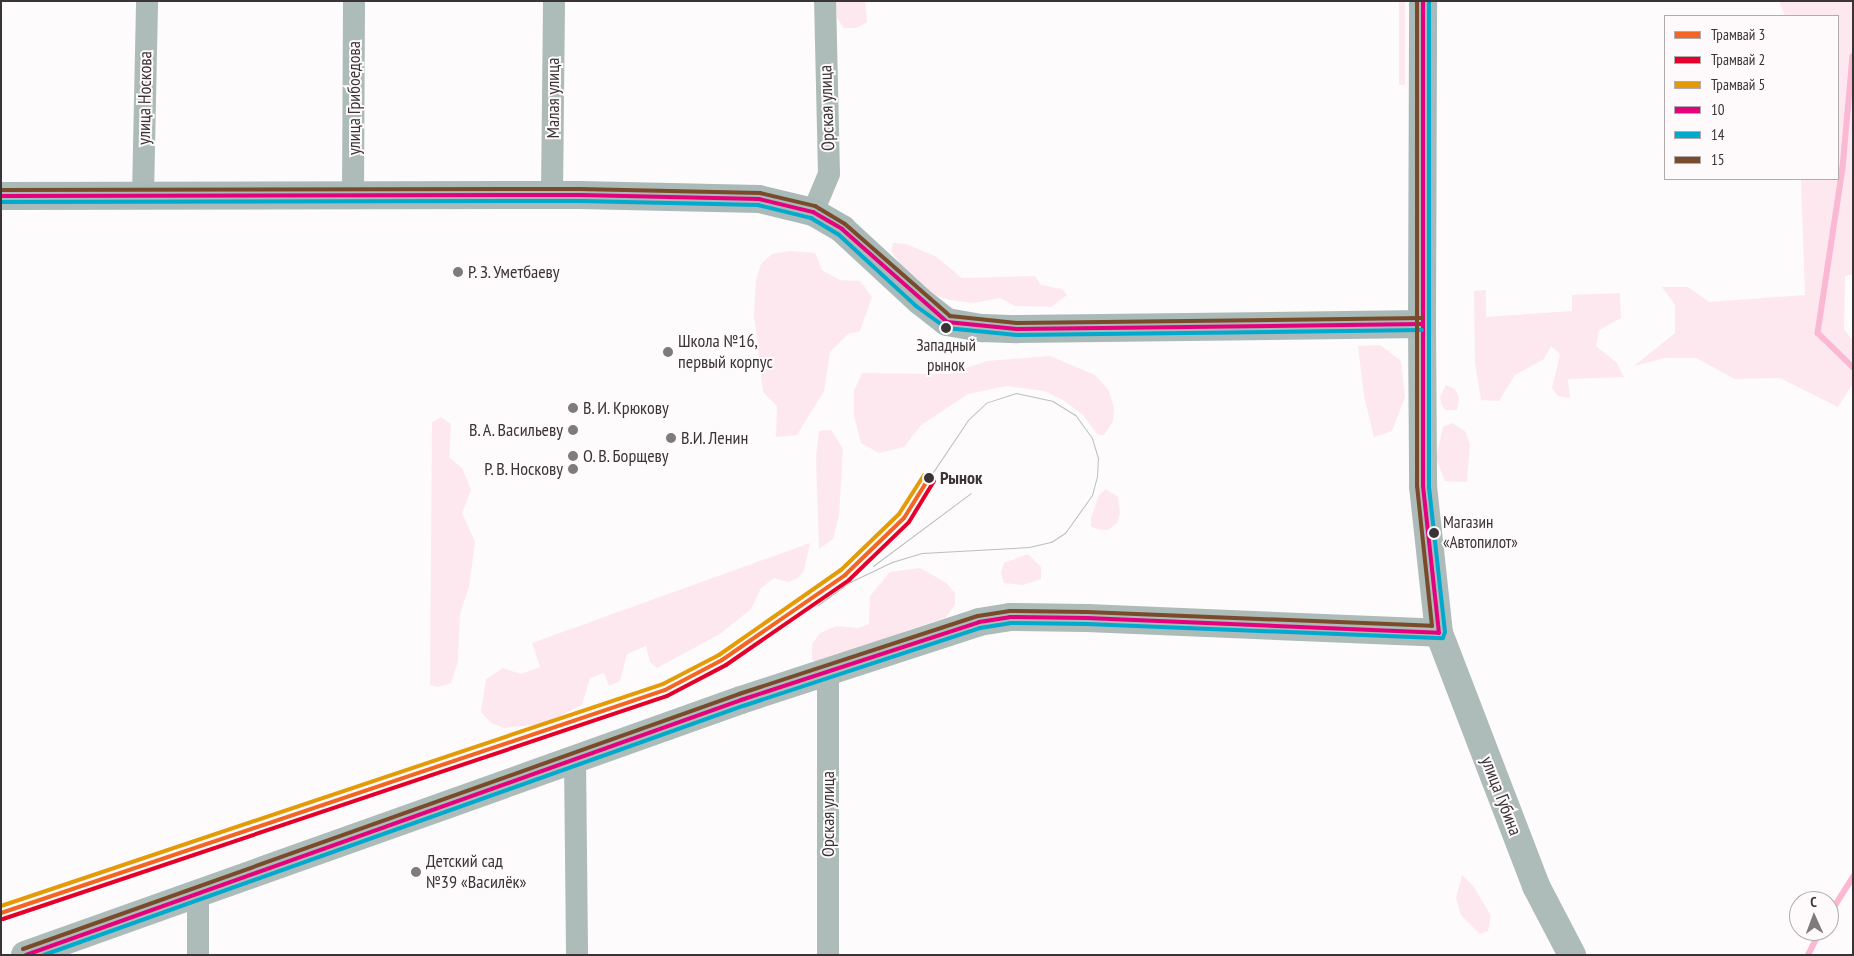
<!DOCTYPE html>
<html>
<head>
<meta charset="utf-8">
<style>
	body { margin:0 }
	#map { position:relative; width:1854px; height:956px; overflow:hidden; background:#fdfbfc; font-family:"PT Sans Narrow",sans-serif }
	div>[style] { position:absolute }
	.green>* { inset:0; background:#fee8ef }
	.stream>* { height:5.5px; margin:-2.75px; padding:0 2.75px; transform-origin:2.75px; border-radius:2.75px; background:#fab8d2 }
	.minor>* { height:22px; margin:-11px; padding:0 11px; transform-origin:11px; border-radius:11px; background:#adbbb9 }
	.tertiary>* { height:28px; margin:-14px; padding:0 14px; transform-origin:14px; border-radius:14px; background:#adbbb9 }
	.primary>* { height:28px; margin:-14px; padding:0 14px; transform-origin:14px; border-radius:14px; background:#a9bab8 }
	.tram>* { height:1px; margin:-0.5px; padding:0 0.5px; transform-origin:0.5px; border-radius:0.5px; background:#bbbfbf }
	.bus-1>* { height:4px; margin:-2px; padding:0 2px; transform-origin:2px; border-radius:2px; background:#e5007d }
	.bus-2>* { height:4px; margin:-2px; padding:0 2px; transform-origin:2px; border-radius:2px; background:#00a9ce }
	.bus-3>* { height:4px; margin:-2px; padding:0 2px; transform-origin:2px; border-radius:2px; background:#7a4b2a }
	.tram-1>* { height:4px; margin:-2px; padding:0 2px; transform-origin:2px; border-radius:2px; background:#f26522 }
	.tram-2>* { height:4px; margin:-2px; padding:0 2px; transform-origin:2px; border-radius:2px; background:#e4002b }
	.tram-3>* { height:4px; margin:-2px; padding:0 2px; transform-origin:2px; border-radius:2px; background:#e49b05 }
	.dots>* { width:14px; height:14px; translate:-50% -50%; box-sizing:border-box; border:2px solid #fefafb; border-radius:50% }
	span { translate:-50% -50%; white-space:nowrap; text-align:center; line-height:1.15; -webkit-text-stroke:4px #fefafb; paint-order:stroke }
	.bus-label { font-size:17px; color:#3b3436 }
	.left { translate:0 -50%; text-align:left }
	.street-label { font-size:18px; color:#3b3436 }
	.poi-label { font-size:18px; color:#3b3436 }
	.right { translate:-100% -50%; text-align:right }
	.stop-label { font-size:18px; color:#3b3436; font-weight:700 }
	.frame { position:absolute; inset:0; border:2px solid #3b3436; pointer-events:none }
	.legend { position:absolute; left:1664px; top:15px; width:175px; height:165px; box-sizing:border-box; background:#fefafb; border:1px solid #b0abac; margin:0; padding:6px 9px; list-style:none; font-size:15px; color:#3b3436 }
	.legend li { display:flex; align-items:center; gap:10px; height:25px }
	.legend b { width:25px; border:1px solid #b0abac }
	.north { position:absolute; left:1789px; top:891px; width:50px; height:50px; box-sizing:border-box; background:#fefafb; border:1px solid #b0abac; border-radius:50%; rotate:358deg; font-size:14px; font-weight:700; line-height:20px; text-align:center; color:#3b3436 }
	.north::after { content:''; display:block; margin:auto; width:18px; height:22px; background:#7f7a7b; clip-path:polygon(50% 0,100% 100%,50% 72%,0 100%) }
</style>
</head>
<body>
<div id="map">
	<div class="green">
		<div style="clip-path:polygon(836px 1px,865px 1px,867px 22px,857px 28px,844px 28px,837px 18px)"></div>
		<div style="clip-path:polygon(1399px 1px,1405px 1px,1405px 85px,1399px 85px)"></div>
		<div style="clip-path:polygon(1779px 1px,1853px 1px,1853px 274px,1845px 276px,1844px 329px,1853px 341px,1853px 383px,1838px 407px,1780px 378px,1735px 379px,1696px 358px,1665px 358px,1634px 366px,1675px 333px,1675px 305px,1662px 287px,1688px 287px,1709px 302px,1805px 295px,1801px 179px,1838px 179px,1838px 16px,1785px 16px)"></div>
		<div style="clip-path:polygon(893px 243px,906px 244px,935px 256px,962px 278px,1035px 276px,1041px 285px,1062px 289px,1067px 295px,1051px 307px,1015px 306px,1000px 298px,973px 303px,950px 300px,932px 294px,908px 275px,891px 251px)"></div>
		<div style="clip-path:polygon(789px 251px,815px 253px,822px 270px,840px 280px,860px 281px,872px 297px,860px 331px,848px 334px,830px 352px,824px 391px,797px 435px,776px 437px,777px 406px,763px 392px,754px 315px,756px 280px,761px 264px,772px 254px)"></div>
		<div style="clip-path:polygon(1486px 290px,1486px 317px,1572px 311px,1572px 295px,1620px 293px,1621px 318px,1599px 330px,1596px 346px,1617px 363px,1624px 377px,1568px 379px,1570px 398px,1558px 396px,1552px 388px,1560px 354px,1551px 346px,1544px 359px,1515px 375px,1499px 401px,1481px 400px,1475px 363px,1474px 291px)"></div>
		<div style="clip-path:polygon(1380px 345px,1401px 361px,1405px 397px,1392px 431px,1374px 437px,1364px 396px,1358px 346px)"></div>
		<div style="clip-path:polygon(1050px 356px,1095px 375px,1109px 391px,1114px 408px,1113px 421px,1104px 435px,1098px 435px,1083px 415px,1063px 400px,1044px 391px,1006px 386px,968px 394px,921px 425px,904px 447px,879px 453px,861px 443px,854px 416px,854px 391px,862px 373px,949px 374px,987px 361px)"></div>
		<div style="clip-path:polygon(1446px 385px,1455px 389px,1459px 398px,1457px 410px,1446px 410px,1442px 406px,1440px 397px)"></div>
		<div style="clip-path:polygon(441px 417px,451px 424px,449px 457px,462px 468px,471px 490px,462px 513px,475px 542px,469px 587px,460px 614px,458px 661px,451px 683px,438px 687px,430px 685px,432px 422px)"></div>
		<div style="clip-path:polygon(1452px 423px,1465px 431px,1470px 444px,1467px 482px,1445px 481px,1436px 458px,1443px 427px)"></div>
		<div style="clip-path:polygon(831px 430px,843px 449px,839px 515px,833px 539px,819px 549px,816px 458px,819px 431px)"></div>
		<div style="clip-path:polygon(1106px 489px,1118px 497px,1120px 514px,1117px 523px,1108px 530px,1096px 529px,1091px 526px,1091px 518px,1099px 495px)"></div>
		<div style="clip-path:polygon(810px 543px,804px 571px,798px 578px,788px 582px,774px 578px,761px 588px,751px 609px,720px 634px,657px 668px,650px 662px,646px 646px,627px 654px,620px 681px,609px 686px,604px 673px,590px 678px,582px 705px,543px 724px,504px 728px,491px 723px,481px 712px,486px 679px,503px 668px,521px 674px,540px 667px,532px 643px)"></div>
		<div style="clip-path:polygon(1028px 554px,1041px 567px,1041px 579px,1023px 585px,1004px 583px,1001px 573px,1004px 563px)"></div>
		<div style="clip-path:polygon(920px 568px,945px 582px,955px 593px,955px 605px,945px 618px,905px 631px,820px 666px,812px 659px,812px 644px,820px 633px,836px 626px,858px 628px,869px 624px,870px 596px,890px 572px)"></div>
		<div style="clip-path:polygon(1462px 875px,1474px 887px,1491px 916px,1488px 931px,1480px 934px,1461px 915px,1456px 898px)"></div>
	</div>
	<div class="stream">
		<div style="left:1853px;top:56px;width:112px;rotate:95.1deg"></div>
		<div style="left:1843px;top:168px;width:167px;rotate:98.6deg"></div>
		<div style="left:1818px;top:333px;width:49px;rotate:44.2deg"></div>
		<div style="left:1829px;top:915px;width:45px;rotate:-57.7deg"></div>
		<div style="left:1808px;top:955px;width:27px;rotate:-63deg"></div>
	</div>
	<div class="minor">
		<div style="left:353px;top:195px;width:194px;rotate:-89.7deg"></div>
		<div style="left:552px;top:195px;width:194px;rotate:-89.4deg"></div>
		<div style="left:143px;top:196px;width:195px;rotate:-88.8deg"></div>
		<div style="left:813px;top:212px;width:41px;rotate:-67.2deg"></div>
		<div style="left:829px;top:174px;width:173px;rotate:-91.3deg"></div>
		<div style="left:828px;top:673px;width:282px;rotate:90deg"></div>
		<div style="left:575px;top:759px;width:196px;rotate:89.4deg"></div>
		<div style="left:198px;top:893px;width:62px;rotate:90deg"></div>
	</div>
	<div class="tertiary">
		<div style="left:1422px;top:324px;width:162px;rotate:89.6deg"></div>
		<div style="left:1423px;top:486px;width:148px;rotate:83.8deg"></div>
		<div style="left:1439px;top:633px;width:271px;rotate:69deg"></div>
		<div style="left:1536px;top:886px;width:78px;rotate:62.4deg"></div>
		<div style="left:25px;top:955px;width:760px;rotate:-19.6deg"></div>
		<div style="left:741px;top:700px;width:250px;rotate:-18.1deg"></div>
		<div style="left:979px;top:622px;width:31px;rotate:-9deg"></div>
		<div style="left:1010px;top:617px;width:77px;rotate:0.7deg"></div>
		<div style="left:1087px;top:618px;width:352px;rotate:2.4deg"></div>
	</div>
	<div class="primary">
		<div style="left:1px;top:196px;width:579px;rotate:-0.1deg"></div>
		<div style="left:580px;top:195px;width:179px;rotate:1.3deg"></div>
		<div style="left:759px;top:199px;width:56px;rotate:13.5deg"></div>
		<div style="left:813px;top:212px;width:34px;rotate:30deg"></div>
		<div style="left:842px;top:229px;width:106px;rotate:42.7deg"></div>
		<div style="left:920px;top:301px;width:34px;rotate:38deg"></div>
		<div style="left:947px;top:322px;width:36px;rotate:10deg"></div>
		<div style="left:982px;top:328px;width:35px;rotate:2deg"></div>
		<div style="left:1017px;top:329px;width:405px;rotate:-0.7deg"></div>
		<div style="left:1422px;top:324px;width:323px;rotate:-89.8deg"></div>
	</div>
	<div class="tram">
		<div style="left:873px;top:566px;width:122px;rotate:-36.7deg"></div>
		<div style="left:818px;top:605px;width:39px;rotate:-36deg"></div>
		<div style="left:850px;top:582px;width:47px;rotate:-25.5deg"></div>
		<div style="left:892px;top:562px;width:31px;rotate:-17deg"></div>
		<div style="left:922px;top:553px;width:107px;rotate:-3.2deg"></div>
		<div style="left:1029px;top:547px;width:23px;rotate:-13deg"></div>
		<div style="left:1051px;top:542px;width:17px;rotate:-33deg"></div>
		<div style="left:1065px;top:533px;width:47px;rotate:-54.6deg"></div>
		<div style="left:1092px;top:495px;width:20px;rotate:-75deg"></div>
		<div style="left:1097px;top:476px;width:18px;rotate:-87deg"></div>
		<div style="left:1098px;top:458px;width:21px;rotate:-107deg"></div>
		<div style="left:1092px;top:438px;width:29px;rotate:-126deg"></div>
		<div style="left:1075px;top:415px;width:26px;rotate:-148deg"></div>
		<div style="left:1053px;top:401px;width:38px;rotate:-168deg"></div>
		<div style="left:1016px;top:393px;width:32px;rotate:162deg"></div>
		<div style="left:986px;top:403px;width:25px;rotate:137deg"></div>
		<div style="left:968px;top:420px;width:70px;rotate:123.9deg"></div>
	</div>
	<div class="bus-1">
		<div style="left:1423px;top:1px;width:485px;rotate:90deg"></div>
		<div style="left:1423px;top:486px;width:148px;rotate:83.8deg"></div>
		<div style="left:1px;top:196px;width:579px;rotate:-0.1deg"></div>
		<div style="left:580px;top:195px;width:179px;rotate:1.3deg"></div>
		<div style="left:759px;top:199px;width:56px;rotate:13.5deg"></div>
		<div style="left:813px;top:212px;width:34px;rotate:30deg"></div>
		<div style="left:842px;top:229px;width:140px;rotate:41.5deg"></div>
		<div style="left:947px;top:322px;width:70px;rotate:5.7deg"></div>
		<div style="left:1017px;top:329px;width:405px;rotate:-0.7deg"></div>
		<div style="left:26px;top:955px;width:759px;rotate:-19.63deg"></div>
		<div style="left:741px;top:700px;width:250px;rotate:-18.1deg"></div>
		<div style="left:979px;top:622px;width:31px;rotate:-9deg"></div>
		<div style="left:1010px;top:617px;width:77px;rotate:0.7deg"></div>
		<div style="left:1087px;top:618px;width:352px;rotate:2.4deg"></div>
	</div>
	<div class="bus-2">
		<div style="left:1px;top:202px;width:579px;rotate:-0.1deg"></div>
		<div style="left:580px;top:201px;width:178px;rotate:1.3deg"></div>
		<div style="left:758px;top:205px;width:55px;rotate:13.8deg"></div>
		<div style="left:811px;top:218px;width:31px;rotate:31deg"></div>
		<div style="left:838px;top:234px;width:106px;rotate:42.7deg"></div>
		<div style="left:916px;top:306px;width:37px;rotate:36deg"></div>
		<div style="left:946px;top:328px;width:71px;rotate:5.6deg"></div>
		<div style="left:1017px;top:335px;width:405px;rotate:-0.7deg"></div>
		<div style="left:44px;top:955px;width:742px;rotate:-19.61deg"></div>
		<div style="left:743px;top:706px;width:250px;rotate:-18.2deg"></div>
		<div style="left:980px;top:628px;width:30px;rotate:-9deg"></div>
		<div style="left:1010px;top:623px;width:77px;rotate:0.7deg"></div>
		<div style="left:1087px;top:624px;width:356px;rotate:2.3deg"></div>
		<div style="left:1443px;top:638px;width:6px;rotate:-72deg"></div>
		<div style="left:1445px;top:632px;width:147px;rotate:-96.3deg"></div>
		<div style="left:1429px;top:486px;width:485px;rotate:-90deg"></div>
	</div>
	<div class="bus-3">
		<div style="left:1px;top:190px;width:579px;rotate:-0.1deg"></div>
		<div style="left:580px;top:189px;width:180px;rotate:1.3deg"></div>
		<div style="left:760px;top:193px;width:57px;rotate:13.3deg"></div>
		<div style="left:815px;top:206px;width:35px;rotate:31deg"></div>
		<div style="left:845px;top:224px;width:140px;rotate:41.2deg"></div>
		<div style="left:950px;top:316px;width:67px;rotate:6deg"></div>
		<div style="left:1017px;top:323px;width:405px;rotate:-0.7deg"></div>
		<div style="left:23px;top:949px;width:760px;rotate:-19.6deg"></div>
		<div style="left:739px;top:694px;width:251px;rotate:-18.1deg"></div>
		<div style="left:978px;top:616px;width:32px;rotate:-9deg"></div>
		<div style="left:1010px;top:611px;width:77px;rotate:0.7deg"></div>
		<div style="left:1087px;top:612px;width:345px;rotate:2.3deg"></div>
		<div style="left:1432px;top:626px;width:141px;rotate:-96.1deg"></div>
		<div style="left:1417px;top:486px;width:485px;rotate:-90deg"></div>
	</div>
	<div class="tram-1">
		<div style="left:1px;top:913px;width:700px;rotate:-18.56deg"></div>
		<div style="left:665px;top:690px;width:64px;rotate:-27.8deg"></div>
		<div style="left:722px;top:660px;width:150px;rotate:-34.6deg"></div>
		<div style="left:845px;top:575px;width:82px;rotate:-44deg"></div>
		<div style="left:904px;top:518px;width:47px;rotate:-58deg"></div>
	</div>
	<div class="tram-2">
		<div style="left:3px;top:919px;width:700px;rotate:-18.56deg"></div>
		<div style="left:667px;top:696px;width:67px;rotate:-27.7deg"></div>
		<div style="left:726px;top:665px;width:150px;rotate:-34.6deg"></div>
		<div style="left:849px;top:580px;width:83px;rotate:-44deg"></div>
		<div style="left:909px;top:522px;width:48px;rotate:-58.6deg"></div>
	</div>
	<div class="tram-3">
		<div style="left:1px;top:906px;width:698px;rotate:-18.54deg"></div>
		<div style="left:663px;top:684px;width:63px;rotate:-27.4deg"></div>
		<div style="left:719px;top:655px;width:149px;rotate:-34.9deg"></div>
		<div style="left:841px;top:570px;width:81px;rotate:-44deg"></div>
		<div style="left:899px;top:514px;width:46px;rotate:-57.3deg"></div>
	</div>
	<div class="dots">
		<div style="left:458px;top:272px;background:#7f7a7b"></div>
		<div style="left:946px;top:328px;background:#3b3436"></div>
		<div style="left:668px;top:352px;background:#7f7a7b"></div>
		<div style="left:573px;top:408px;background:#7f7a7b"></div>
		<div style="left:573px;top:430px;background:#7f7a7b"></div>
		<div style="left:671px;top:438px;background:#7f7a7b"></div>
		<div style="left:573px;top:456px;background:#7f7a7b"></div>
		<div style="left:573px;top:469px;background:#7f7a7b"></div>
		<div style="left:929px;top:478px;background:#3b3436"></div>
		<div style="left:1434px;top:533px;background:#3b3436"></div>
		<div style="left:416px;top:872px;background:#7f7a7b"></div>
	</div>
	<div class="bus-label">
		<span style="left:946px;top:356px">Западный<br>рынок</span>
		<span class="left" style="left:1443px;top:533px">Магазин<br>«Автопилот»</span>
	</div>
	<div class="street-label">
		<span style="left:145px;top:98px;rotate:-89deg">улица Носкова</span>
		<span style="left:354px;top:98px;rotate:-90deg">улица Грибоедова</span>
		<span style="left:553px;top:98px;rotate:-90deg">Малая улица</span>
		<span style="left:827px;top:108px;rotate:-92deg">Орская улица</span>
		<span style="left:1501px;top:796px;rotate:69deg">улица Губина</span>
		<span style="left:828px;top:814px;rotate:-90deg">Орская улица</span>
	</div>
	<div class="poi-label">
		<span class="left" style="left:468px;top:272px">Р. З. Уметбаеву</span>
		<span class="left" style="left:678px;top:352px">Школа №16,<br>первый корпус</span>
		<span class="left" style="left:583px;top:408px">В. И. Крюкову</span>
		<span class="right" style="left:563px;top:430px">В. А. Васильеву</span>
		<span class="left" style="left:681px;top:438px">В.И. Ленин</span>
		<span class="left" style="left:583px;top:456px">О. В. Борщеву</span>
		<span class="right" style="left:563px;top:469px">Р. В. Носкову</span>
		<span class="left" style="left:426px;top:872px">Детский сад<br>№39 «Василёк»</span>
	</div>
	<div class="stop-label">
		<span class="left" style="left:940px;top:478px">Рынок</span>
	</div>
	<div class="frame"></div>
	<ul class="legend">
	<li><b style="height:6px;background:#f26522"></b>Трамвай 3</li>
	<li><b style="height:6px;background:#e4002b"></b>Трамвай 2</li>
	<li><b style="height:6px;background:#e49b05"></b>Трамвай 5</li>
	<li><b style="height:6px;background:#e5007d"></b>10</li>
	<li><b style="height:6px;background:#00a9ce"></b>14</li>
	<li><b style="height:6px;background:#7a4b2a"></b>15</li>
	</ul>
	<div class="north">С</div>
</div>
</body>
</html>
